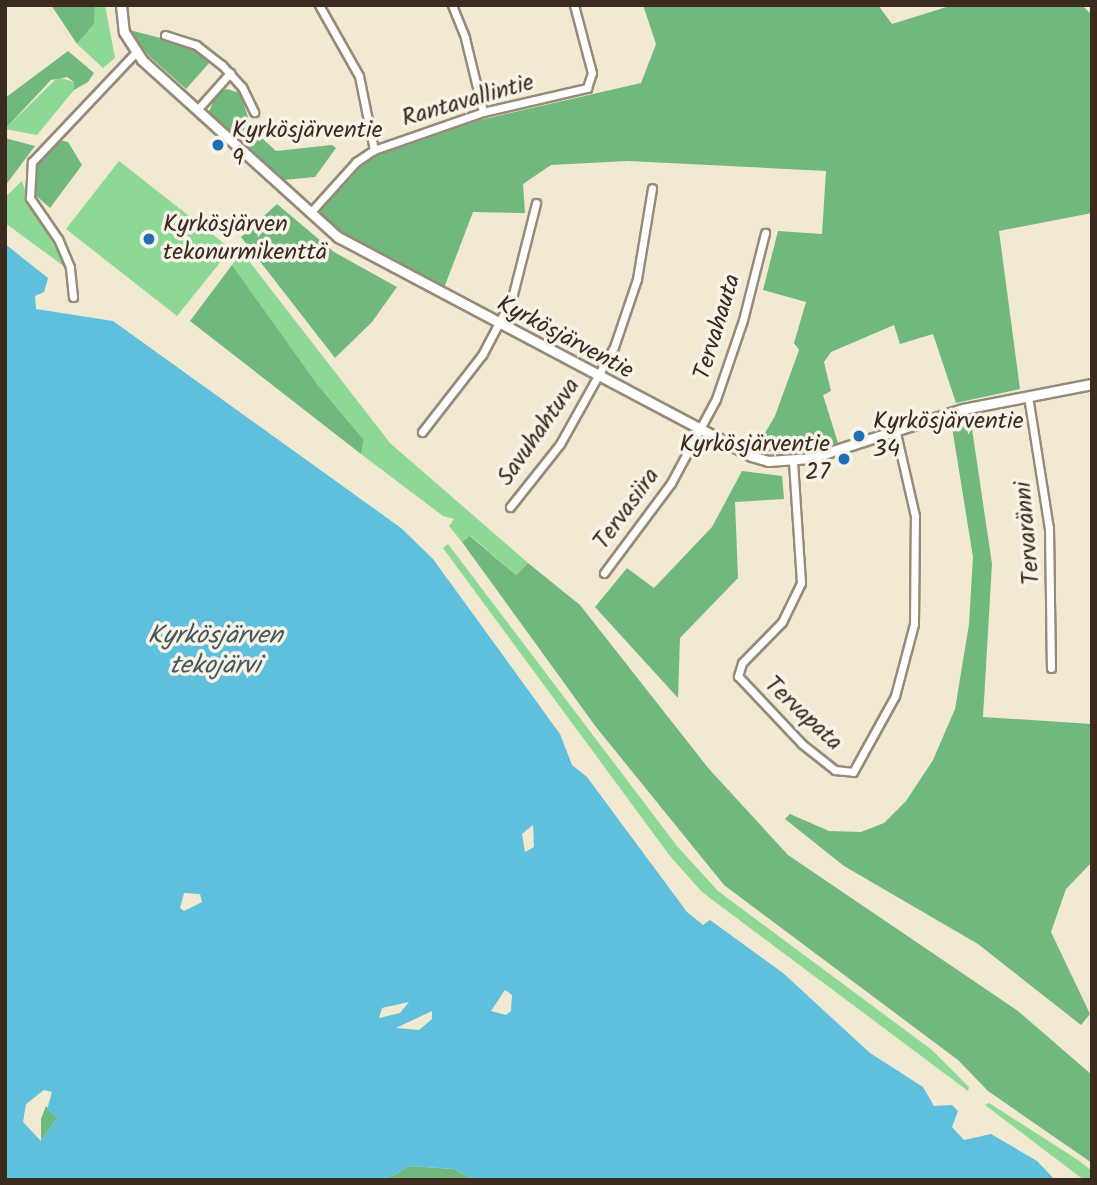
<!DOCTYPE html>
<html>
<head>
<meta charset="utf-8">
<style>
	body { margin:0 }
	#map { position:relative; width:1097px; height:1185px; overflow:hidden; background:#f2e9d2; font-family:Kalam,sans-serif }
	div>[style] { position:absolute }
	.green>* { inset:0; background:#8cd894 }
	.forest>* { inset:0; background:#71b87e }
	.water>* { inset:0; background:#5ec0dc }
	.roads { filter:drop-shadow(2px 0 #968a78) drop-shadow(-2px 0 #968a78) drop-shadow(0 2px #968a78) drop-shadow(0 -2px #968a78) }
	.minor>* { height:7px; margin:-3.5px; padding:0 3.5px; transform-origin:3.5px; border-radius:3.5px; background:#fff }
	.tertiary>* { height:9px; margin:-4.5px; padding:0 4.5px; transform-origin:4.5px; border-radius:4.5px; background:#fff }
	.dots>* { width:19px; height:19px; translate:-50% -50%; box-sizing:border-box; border:4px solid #f7f3e8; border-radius:50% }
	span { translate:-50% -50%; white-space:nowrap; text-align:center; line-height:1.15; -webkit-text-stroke:7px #f7f3e8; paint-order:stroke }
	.street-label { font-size:24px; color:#3b2a1e }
	.poi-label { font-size:24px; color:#3b2a1e }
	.left { translate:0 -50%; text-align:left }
	.right { translate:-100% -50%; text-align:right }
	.water-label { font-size:26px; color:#465757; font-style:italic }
	.frame { position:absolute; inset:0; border:7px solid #3b2a1e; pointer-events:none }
</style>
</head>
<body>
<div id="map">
	<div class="green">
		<div style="clip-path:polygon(95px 5px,105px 5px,115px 58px,103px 68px,77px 44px,94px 24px)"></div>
		<div style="clip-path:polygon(58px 77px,74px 82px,74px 90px,37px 135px,5px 129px)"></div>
		<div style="clip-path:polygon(119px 161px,231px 249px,177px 316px,66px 229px)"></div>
		<div style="clip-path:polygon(22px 181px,32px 212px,53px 239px,65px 267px,5px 223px,5px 197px)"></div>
		<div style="clip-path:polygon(242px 252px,390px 443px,528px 563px,516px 575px,471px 536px,462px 542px,449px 526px,454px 519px,443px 516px,361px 454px,364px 440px,317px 384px,232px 265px)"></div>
		<div style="clip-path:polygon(448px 544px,677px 846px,718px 891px,932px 1050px,969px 1087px,968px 1091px,702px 892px,670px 856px,443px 548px)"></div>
		<div style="clip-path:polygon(989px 1103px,1078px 1160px,1092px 1171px,1092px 1180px,1084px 1180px,985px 1105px)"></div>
	</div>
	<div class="forest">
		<div style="clip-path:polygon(51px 5px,95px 5px,94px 24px,77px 44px)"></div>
		<div style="clip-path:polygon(643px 5px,878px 5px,892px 24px,953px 5px,1082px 5px,1092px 15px,1092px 213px,999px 231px,1020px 389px,956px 403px,933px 334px,900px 344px,894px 325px,831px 352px,824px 362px,831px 391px,823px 395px,838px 443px,792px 454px,755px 450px,775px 416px,799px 350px,794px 343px,806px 302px,763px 290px,778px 231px,822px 234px,826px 171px,628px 161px,551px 165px,523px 184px,525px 213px,473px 212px,444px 288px,350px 239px,321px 215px,321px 208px,367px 159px,480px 120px,641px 83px,656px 44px)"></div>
		<div style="clip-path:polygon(129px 30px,185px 44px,211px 61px,186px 89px,149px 56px)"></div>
		<div style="clip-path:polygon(68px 51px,94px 73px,88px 82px,74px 90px,74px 82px,67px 77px,51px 80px,5px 129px,5px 98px)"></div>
		<div style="clip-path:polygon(227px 89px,240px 93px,252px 129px,276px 151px,332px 145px,336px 148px,315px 177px,283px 180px,209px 112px,216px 93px)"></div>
		<div style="clip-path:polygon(5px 138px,35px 146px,5px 186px)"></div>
		<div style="clip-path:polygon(59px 140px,68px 142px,82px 165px,50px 208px,32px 192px,34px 169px,39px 158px)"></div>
		<div style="clip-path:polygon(277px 204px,334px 252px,397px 287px,372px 322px,335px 358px,241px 237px)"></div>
		<div style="clip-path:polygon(232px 265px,317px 384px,364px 440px,361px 454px,190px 321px)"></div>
		<div style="clip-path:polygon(971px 422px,992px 564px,983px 717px,1092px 724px,1092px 862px,1066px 889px,1051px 932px,1090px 1014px,1081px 1025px,978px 944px,844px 866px,785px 819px,790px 814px,829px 831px,861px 832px,884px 823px,906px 801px,933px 760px,955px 709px,969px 624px,973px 557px,952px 427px)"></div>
		<div style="clip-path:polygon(742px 471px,782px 476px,784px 499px,735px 502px,738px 578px,680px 638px,678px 698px,595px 607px,627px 568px,654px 588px,712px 527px)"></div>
		<div style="clip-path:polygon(470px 536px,516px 575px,528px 563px,580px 605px,709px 769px,788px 855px,1018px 1011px,1092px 1075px,1092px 1163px,988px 1091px,958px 1060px,724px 885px,596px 727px,462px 542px)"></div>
		<div style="clip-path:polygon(46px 1106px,57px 1118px,41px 1141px,41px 1119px)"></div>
		<div style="clip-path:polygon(409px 1166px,454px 1169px,474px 1180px,366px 1180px,391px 1177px)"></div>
	</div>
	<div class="water">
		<div style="clip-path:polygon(evenodd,5px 244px,48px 278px,44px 292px,35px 296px,36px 309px,113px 321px,401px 528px,433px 559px,560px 734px,572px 765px,587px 777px,687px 912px,703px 925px,710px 920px,783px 973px,870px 1053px,923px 1087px,934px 1106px,952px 1105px,958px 1111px,952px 1127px,964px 1140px,991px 1134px,1037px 1161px,1055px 1180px,474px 1180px,454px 1169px,409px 1166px,391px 1177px,365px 1180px,5px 1180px,5px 244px,533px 825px,534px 847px,525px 852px,522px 834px,533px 825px,5px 244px,184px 893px,200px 894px,202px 902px,184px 911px,180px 908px,184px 893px,5px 244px,505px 990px,512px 995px,511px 1011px,506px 1015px,491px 1011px,505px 990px,5px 244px,409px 1002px,400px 1013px,379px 1018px,382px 1008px,409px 1002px,5px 244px,432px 1011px,432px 1019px,419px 1030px,396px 1028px,432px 1011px,5px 244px,44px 1090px,52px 1092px,47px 1110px,57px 1118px,41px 1141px,23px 1122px,26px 1104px,44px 1090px)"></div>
	</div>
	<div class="roads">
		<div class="minor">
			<div style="left:319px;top:5px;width:81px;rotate:60.6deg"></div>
			<div style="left:359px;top:76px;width:76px;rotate:78.5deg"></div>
			<div style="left:452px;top:5px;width:35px;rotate:68deg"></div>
			<div style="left:465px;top:38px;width:76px;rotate:76.3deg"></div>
			<div style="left:165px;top:35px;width:33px;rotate:18deg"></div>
			<div style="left:196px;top:45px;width:33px;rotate:38deg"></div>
			<div style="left:222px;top:65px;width:30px;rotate:48deg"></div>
			<div style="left:242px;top:87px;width:28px;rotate:64deg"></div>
			<div style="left:197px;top:110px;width:50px;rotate:-48.3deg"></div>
			<div style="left:310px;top:213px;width:69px;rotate:-48deg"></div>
			<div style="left:356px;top:162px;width:22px;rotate:-34deg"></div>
			<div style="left:374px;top:150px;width:115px;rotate:-19.2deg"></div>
			<div style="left:483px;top:112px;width:107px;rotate:-13deg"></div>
			<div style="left:587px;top:88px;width:16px;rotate:-72deg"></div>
			<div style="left:592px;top:73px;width:70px;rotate:-104.8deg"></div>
			<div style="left:73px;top:297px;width:30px;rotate:-96deg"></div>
			<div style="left:70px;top:267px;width:30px;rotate:-113deg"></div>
			<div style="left:58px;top:239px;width:50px;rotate:-124.3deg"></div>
			<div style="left:30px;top:198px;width:36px;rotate:-87deg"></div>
			<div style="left:32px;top:162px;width:151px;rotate:-46.6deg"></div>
			<div style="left:1028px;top:396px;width:134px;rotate:81deg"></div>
			<div style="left:1049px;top:528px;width:140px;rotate:89.2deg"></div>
			<div style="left:422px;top:432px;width:98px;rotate:-52.1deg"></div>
			<div style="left:482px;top:355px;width:64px;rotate:-62.2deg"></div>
			<div style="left:512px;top:298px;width:98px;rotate:-75.8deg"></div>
			<div style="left:793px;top:462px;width:121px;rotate:86.2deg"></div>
			<div style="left:801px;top:583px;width:43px;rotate:116deg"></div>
			<div style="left:782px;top:622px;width:57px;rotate:134.3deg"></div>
			<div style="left:742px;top:663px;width:14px;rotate:107deg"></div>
			<div style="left:738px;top:676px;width:93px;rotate:46.7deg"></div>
			<div style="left:802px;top:744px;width:42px;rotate:38.2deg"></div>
			<div style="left:835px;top:770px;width:18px;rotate:6deg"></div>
			<div style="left:853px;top:772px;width:87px;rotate:-61.1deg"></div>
			<div style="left:895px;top:696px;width:74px;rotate:-75.2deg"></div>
			<div style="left:914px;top:624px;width:108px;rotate:-89.5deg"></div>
			<div style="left:915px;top:516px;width:85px;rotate:-102.9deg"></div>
			<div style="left:510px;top:507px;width:80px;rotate:-51.6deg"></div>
			<div style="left:560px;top:444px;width:111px;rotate:-60.9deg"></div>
			<div style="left:614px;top:347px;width:72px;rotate:-71.3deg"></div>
			<div style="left:637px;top:279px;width:92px;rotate:-80.6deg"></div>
			<div style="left:604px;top:573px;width:112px;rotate:-53.3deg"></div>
			<div style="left:671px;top:483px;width:95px;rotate:-61.8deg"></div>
			<div style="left:716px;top:399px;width:83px;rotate:-71.1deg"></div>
			<div style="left:743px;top:320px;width:90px;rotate:-75.8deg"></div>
		</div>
		<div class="tertiary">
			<div style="left:121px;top:5px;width:27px;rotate:84deg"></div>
			<div style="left:124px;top:32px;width:33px;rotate:57deg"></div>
			<div style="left:142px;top:60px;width:264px;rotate:42.1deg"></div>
			<div style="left:338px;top:237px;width:467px;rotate:27.9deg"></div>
			<div style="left:751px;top:456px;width:18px;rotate:16deg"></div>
			<div style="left:768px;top:461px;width:43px;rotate:-4deg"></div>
			<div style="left:811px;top:458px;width:160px;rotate:-17.9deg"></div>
			<div style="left:963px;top:409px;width:131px;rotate:-11deg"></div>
		</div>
	</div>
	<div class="dots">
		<div style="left:218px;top:145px;background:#1f6fb2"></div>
		<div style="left:149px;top:239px;background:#1f6fb2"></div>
		<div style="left:859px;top:436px;background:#1f6fb2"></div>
		<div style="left:844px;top:459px;background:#1f6fb2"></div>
	</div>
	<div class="street-label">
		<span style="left:468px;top:101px;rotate:-16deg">Rantavallintie</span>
		<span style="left:718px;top:327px;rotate:-73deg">Tervahauta</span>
		<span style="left:565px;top:338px;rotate:28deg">Kyrkösjärventie</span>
		<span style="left:539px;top:432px;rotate:-55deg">Savuhahtuva</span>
		<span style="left:627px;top:509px;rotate:-54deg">Tervasiira</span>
		<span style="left:1028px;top:533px;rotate:-95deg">Tervaränni</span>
		<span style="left:803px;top:714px;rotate:43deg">Tervapata</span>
	</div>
	<div class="poi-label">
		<span class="left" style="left:232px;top:145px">Kyrkösjärventie<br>9</span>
		<span class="left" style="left:163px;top:239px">Kyrkösjärven<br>tekonurmikenttä</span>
		<span class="left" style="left:873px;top:436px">Kyrkösjärventie<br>34</span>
		<span class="right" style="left:830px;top:459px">Kyrkösjärventie<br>27</span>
	</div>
	<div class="water-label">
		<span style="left:215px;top:652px">Kyrkösjärven<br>tekojärvi</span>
	</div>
	<div class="frame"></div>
</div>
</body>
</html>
